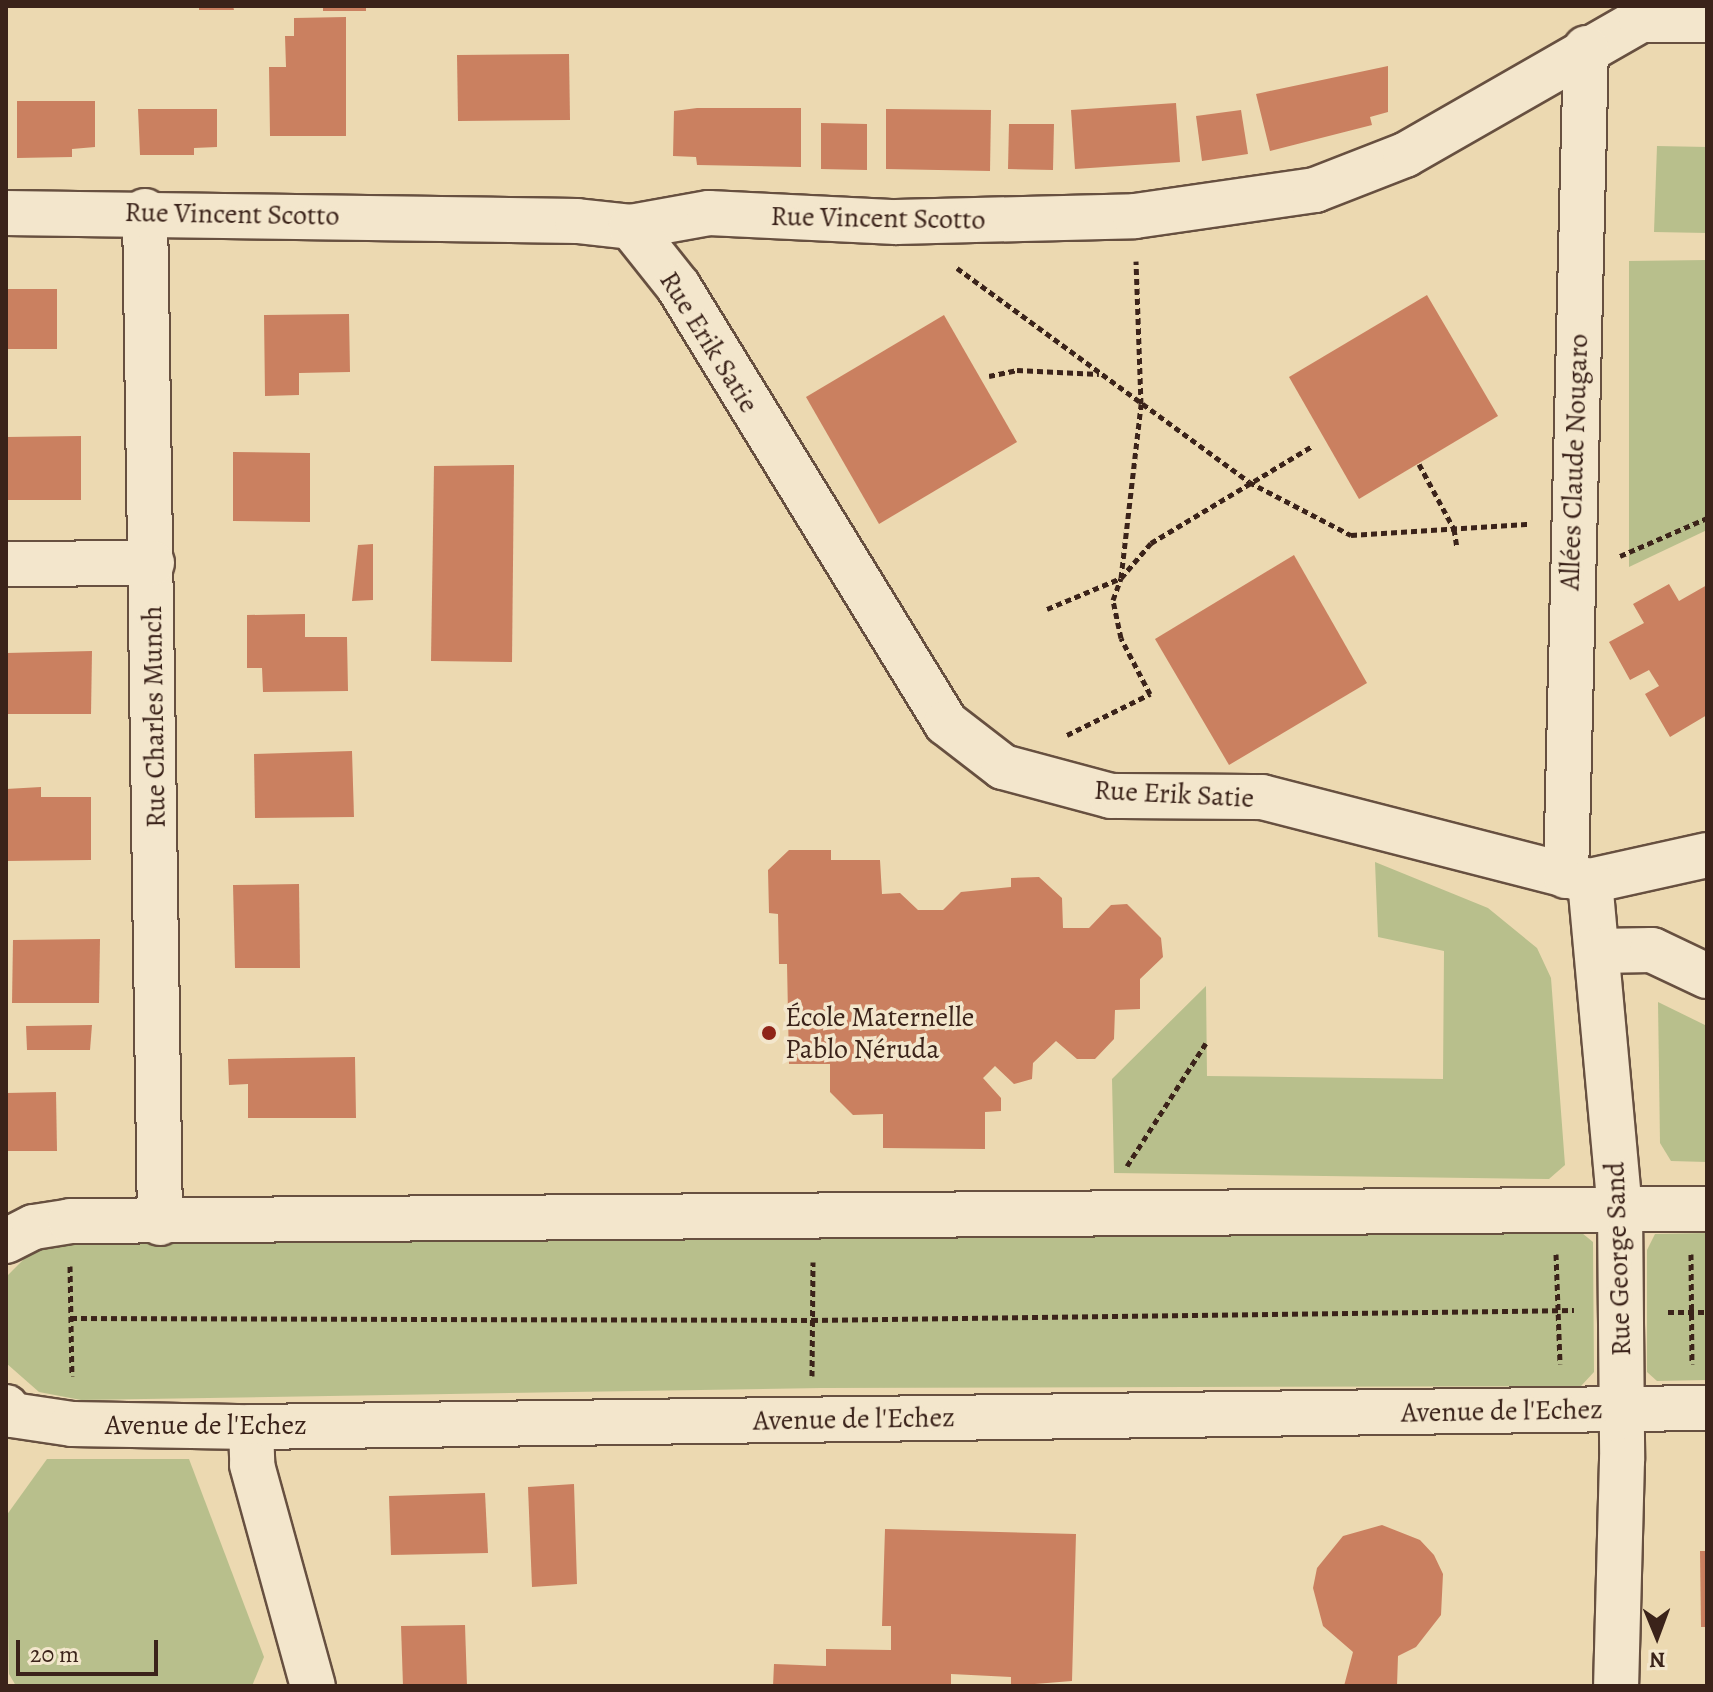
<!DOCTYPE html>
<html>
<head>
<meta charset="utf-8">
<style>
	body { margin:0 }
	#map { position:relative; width:1713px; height:1692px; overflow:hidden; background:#ecd9b1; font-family:Alegreya,serif }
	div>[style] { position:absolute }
	.green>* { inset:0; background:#b8bf8c }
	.building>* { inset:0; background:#ca8060 }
	.path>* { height:5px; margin-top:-2.5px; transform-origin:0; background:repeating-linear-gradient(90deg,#3b231a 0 6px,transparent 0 10px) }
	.roads { filter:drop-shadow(2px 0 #675040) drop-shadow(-2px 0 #675040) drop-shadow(0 2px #675040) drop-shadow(0 -2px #675040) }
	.minor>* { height:44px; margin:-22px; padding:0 22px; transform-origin:22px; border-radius:22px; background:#f3e6cc }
	.dots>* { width:22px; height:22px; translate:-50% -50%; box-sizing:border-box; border:4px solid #f3e6cc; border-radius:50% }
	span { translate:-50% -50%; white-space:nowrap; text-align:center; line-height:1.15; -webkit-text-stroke:7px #f3e6cc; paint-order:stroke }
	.street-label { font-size:28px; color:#3b231a }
	.poi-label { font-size:28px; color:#3b231a }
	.left { translate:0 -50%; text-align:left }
	.frame { position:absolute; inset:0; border:8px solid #3b231a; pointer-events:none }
	.north { position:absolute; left:1617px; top:1596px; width:80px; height:80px; -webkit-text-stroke:6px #f3e6cc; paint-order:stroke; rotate:179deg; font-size:22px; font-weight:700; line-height:32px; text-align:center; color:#3b231a }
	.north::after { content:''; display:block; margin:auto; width:28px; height:36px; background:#3b231a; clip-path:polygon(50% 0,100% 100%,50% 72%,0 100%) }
	.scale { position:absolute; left:16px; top:1640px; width:142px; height:36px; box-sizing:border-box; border:4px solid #3b231a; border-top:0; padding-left:10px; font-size:24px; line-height:28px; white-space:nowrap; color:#3b231a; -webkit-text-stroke:6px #f3e6cc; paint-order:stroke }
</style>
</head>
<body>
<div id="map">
	<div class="green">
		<div style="clip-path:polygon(1657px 146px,1707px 147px,1707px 233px,1654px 232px)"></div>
		<div style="clip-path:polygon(1707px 260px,1707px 530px,1629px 567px,1629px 261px)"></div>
		<div style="clip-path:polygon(1375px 862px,1488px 908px,1537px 948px,1551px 978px,1565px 1165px,1549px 1179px,1114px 1173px,1112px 1079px,1206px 986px,1207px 1076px,1443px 1079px,1444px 951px,1378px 937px)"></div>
		<div style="clip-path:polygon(1658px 1002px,1707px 1026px,1707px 1162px,1671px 1161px,1660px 1143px)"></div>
		<div style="clip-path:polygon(1577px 1229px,1593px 1242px,1594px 1372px,1581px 1386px,822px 1388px,81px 1400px,39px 1392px,6px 1363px,6px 1277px,35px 1248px,76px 1238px)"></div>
		<div style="clip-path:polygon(1707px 1233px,1707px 1380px,1657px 1381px,1647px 1372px,1647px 1250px,1655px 1234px)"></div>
		<div style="clip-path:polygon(47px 1459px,189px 1459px,264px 1657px,252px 1686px,16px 1686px,9px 1674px,6px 1516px)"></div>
	</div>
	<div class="building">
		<div style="clip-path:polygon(199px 6px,233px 6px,234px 10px,199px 10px)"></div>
		<div style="clip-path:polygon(323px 6px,366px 6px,366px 11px,323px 11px)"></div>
		<div style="clip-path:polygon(346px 17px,346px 136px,270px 136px,269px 67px,286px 67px,285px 36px,294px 36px,294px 18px)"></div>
		<div style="clip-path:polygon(569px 54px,570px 120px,458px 121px,457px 55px)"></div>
		<div style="clip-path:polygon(1388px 66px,1388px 112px,1370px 117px,1372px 125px,1270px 151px,1256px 94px)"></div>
		<div style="clip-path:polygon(17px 101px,95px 101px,95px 147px,72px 149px,72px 157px,17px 158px)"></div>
		<div style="clip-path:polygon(1176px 103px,1180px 162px,1075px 169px,1071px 110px)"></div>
		<div style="clip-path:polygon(697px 108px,801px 108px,801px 167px,697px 165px,696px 157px,673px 156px,674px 111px)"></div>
		<div style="clip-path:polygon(138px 109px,217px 109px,217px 147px,194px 148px,194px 155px,140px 155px)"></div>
		<div style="clip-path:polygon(886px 109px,991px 110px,990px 171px,886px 169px)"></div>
		<div style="clip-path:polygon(1241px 110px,1248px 154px,1202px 161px,1196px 116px)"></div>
		<div style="clip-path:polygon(821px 123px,867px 124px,867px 170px,821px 169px)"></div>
		<div style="clip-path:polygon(1009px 124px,1054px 124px,1053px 170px,1008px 169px)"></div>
		<div style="clip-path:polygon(6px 289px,57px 289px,57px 349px,6px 349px)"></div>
		<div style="clip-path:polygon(1427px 295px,1498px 416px,1359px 499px,1289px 377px)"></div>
		<div style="clip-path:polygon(349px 314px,350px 372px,299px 373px,299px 395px,265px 396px,264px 315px)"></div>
		<div style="clip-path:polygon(944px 315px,1017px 442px,879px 524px,806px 397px)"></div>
		<div style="clip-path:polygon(81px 436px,81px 500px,6px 500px,6px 437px)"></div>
		<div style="clip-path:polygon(233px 452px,310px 453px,310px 522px,233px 521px)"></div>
		<div style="clip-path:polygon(514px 465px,512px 662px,431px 661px,434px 466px)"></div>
		<div style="clip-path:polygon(373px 544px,373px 600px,352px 601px,358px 545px)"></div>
		<div style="clip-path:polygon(1294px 555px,1367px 683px,1229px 765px,1155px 639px)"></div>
		<div style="clip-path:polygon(1669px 584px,1679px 601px,1707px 585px,1707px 715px,1670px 737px,1645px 694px,1659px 686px,1649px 670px,1630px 680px,1609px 642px,1644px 623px,1633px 604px)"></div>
		<div style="clip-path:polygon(305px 614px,305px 637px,347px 637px,348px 691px,263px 692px,262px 668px,247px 668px,247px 615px)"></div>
		<div style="clip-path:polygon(92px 651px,91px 714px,6px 714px,6px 653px)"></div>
		<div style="clip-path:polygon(352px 751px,354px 817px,255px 818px,254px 754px)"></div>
		<div style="clip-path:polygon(41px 787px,41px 797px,91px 797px,91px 860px,6px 861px,6px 789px)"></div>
		<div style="clip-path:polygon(789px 850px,831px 850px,831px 860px,880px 860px,882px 894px,900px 893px,918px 910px,943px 910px,961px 892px,1011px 887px,1011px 878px,1039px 877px,1062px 898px,1063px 928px,1089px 928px,1111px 905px,1127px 904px,1161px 938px,1163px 957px,1140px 979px,1140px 1009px,1115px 1010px,1114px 1039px,1095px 1059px,1077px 1059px,1056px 1041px,1033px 1063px,1032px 1079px,1014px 1084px,995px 1066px,983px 1078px,1001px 1098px,1001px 1111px,985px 1112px,985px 1149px,883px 1148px,883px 1114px,853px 1115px,830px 1092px,830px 1064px,789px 1064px,787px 964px,779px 964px,778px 914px,769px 913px,768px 870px)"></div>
		<div style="clip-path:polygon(299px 884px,300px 968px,235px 968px,233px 885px)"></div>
		<div style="clip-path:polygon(100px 939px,99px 1003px,12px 1003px,13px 940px)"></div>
		<div style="clip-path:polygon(92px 1025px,90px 1050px,27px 1050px,26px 1026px)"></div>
		<div style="clip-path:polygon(355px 1057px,356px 1118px,248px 1118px,248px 1084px,229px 1085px,228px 1059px)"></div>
		<div style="clip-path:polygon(56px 1092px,57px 1151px,6px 1151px,6px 1093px)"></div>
		<div style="clip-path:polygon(574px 1484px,577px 1584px,532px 1587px,528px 1487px)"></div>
		<div style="clip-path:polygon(485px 1493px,488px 1553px,391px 1555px,389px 1496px)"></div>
		<div style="clip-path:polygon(1382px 1525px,1420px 1540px,1434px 1555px,1443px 1574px,1441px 1615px,1416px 1647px,1398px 1656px,1397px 1686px,1344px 1686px,1353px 1652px,1323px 1626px,1313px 1588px,1317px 1568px,1343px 1536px)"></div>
		<div style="clip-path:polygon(885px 1529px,1076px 1534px,1072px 1681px,1011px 1686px,1011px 1677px,951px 1674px,951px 1686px,773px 1686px,774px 1664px,826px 1666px,826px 1649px,891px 1650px,891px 1626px,882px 1626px)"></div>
		<div style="clip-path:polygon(1700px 1551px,1707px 1551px,1707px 1627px,1701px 1627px)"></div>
		<div style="clip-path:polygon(465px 1625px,467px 1686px,403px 1686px,401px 1626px)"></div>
	</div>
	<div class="path">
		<div style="left:957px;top:268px;width:362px;rotate:36.2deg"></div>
		<div style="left:1249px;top:482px;width:115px;rotate:27.5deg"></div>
		<div style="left:1351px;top:535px;width:177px;rotate:-3.6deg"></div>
		<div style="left:989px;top:376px;width:29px;rotate:-12deg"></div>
		<div style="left:1017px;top:370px;width:82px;rotate:2.8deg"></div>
		<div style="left:1419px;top:464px;width:74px;rotate:61.7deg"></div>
		<div style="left:1454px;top:529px;width:18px;rotate:81deg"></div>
		<div style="left:1620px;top:556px;width:95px;rotate:-23.6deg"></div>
		<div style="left:1047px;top:609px;width:80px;rotate:-22.7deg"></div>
		<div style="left:1121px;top:578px;width:175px;rotate:-83.4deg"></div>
		<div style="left:1141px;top:404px;width:143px;rotate:-92deg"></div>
		<div style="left:1067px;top:735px;width:93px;rotate:-26.3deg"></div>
		<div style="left:1150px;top:694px;width:63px;rotate:-117.4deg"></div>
		<div style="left:1121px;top:638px;width:39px;rotate:-102deg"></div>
		<div style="left:1113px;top:600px;width:23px;rotate:-70deg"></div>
		<div style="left:1121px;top:578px;width:46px;rotate:-49.4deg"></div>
		<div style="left:1151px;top:543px;width:187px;rotate:-31deg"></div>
		<div style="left:1127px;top:1166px;width:146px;rotate:-57.3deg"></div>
		<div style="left:1556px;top:1254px;width:110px;rotate:87.9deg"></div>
		<div style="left:1691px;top:1254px;width:110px;rotate:89.5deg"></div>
		<div style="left:70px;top:1266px;width:110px;rotate:89deg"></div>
		<div style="left:1668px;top:1312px;width:39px"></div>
		<div style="left:71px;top:1318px;width:741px;rotate:0.15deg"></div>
		<div style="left:812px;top:1320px;width:762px;rotate:-0.75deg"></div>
		<div style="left:812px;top:1376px;width:114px;rotate:-89.5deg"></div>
	</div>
	<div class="roads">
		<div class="minor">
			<div style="left:145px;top:211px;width:1012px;rotate:89.15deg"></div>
			<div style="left:6px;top:213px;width:571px;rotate:0.8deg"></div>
			<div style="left:577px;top:221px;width:54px;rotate:6.3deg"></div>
			<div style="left:631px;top:227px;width:79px;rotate:-10.2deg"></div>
			<div style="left:709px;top:213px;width:187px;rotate:2.8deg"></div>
			<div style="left:896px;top:222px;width:239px;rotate:-1.4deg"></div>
			<div style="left:1135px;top:216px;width:182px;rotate:-8.2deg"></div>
			<div style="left:1315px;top:190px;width:97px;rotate:-21.3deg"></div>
			<div style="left:1405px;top:155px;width:272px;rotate:-29.8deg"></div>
			<div style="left:1641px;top:20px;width:66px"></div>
			<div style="left:631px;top:227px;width:75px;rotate:51.5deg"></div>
			<div style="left:678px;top:286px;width:513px;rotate:58.48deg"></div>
			<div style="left:946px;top:723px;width:72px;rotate:37.7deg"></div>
			<div style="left:1003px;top:767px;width:112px;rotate:15deg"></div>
			<div style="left:1111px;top:796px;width:151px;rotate:0.4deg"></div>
			<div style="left:1262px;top:797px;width:339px;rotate:14.4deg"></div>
			<div style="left:1590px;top:881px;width:120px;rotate:-12.5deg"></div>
			<div style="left:6px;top:564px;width:146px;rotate:-0.4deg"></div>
			<div style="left:1566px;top:876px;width:828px;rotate:-88.62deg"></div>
			<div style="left:1590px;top:881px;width:328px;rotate:84.8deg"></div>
			<div style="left:1620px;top:1208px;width:252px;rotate:89.5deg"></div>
			<div style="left:1622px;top:1460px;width:226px;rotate:91.5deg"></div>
			<div style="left:1597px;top:951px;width:55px;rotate:-1deg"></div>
			<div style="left:1652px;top:950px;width:61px;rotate:25.3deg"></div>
			<div style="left:6px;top:1241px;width:31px;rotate:-27deg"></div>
			<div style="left:34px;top:1227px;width:36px;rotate:-9deg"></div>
			<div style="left:70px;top:1221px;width:1637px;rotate:-0.42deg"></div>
			<div style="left:6px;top:1407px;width:10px;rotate:53deg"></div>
			<div style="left:12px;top:1415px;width:61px;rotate:8.5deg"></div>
			<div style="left:72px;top:1424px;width:179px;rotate:1deg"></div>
			<div style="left:251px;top:1427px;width:1456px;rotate:-0.75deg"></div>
			<div style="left:251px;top:1427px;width:38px;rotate:88deg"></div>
			<div style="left:252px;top:1465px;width:229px;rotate:74.6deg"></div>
		</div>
	</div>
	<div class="dots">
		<div style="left:769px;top:1033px;background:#8f2418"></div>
	</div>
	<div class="street-label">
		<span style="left:232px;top:214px;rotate:1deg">Rue Vincent Scotto</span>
		<span style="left:878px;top:218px;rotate:1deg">Rue Vincent Scotto</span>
		<span style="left:709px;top:342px;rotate:58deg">Rue Erik Satie</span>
		<span style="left:1574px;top:462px;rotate:-88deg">Allées Claude Nougaro</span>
		<span style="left:154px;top:717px;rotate:-91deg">Rue Charles Munch</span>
		<span style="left:1174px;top:794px;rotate:3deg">Rue Erik Satie</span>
		<span style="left:1618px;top:1259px;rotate:-92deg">Rue George Sand</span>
		<span style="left:1502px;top:1411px;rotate:-1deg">Avenue de l'Echez</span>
		<span style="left:854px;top:1419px;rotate:-1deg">Avenue de l'Echez</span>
		<span style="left:206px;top:1425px">Avenue de l'Echez</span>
	</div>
	<div class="poi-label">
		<span class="left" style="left:785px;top:1033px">École Maternelle<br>Pablo Néruda</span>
	</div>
	<div class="frame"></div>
	<div class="north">N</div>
	<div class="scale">20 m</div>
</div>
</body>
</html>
